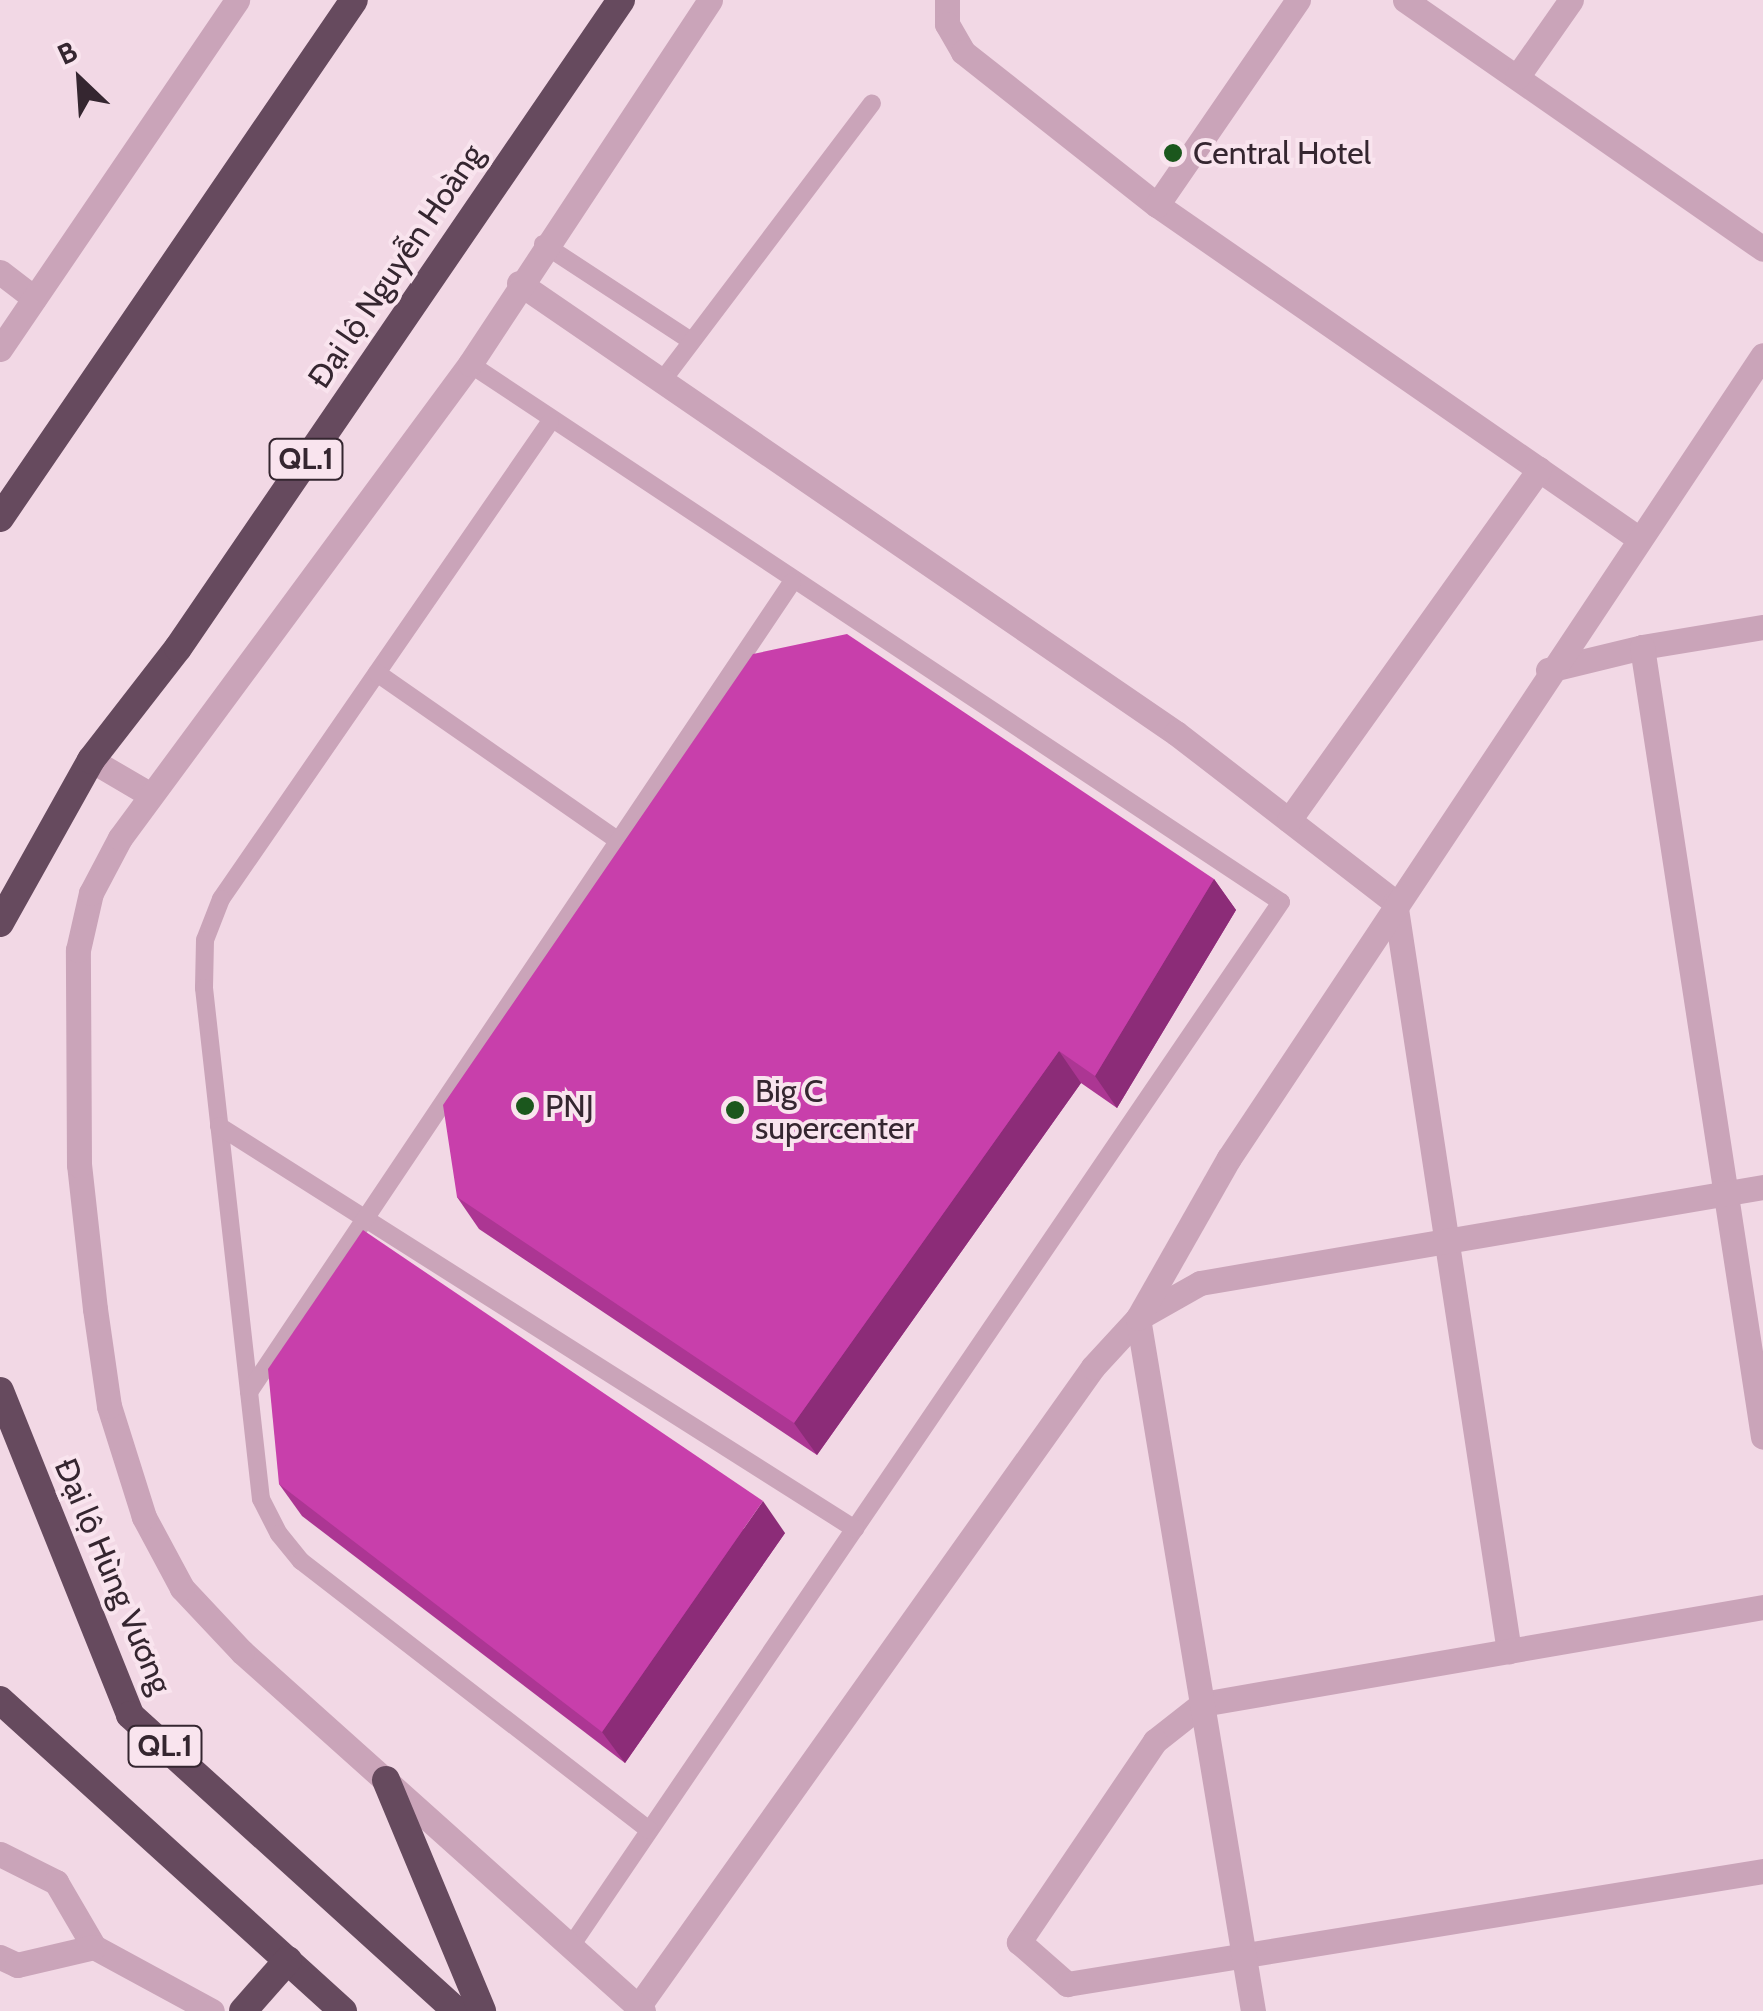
<!DOCTYPE html>
<html>
<head>
<meta charset="utf-8">
<style>
	body { margin:0 }
	#map { position:relative; width:1763px; height:2011px; overflow:hidden; background:#f2d8e5; font-family:Cabin,sans-serif }
	div>[style] { position:absolute }
	.service>* { height:18px; margin:-9px; padding:0 9px; transform-origin:9px; border-radius:9px; background:#caa4b9 }
	.minor>* { height:25px; margin:-12.5px; padding:0 12.5px; transform-origin:12.5px; border-radius:12.5px; background:#caa4b9 }
	.tertiary>* { height:25px; margin:-12.5px; padding:0 12.5px; transform-origin:12.5px; border-radius:12.5px; background:#caa4b9 }
	.trunk>* { height:28px; margin:-14px; padding:0 14px; transform-origin:14px; border-radius:14px; background:#664a5e }
	.wall>* { inset:0; background:#ac3693 }
	.shaded-wall>* { inset:0; background:#8c2c78 }
	.building>* { inset:0; background:#c83fab }
	.dots>* { width:28px; height:28px; translate:-50% -50%; box-sizing:border-box; border:5px solid #f9e4ee; border-radius:50% }
	span { translate:-50% -50%; white-space:nowrap; text-align:center; line-height:1.15; -webkit-text-stroke:8px #f9e4ee; paint-order:stroke }
	.shield-label span { padding:2px 8px; background:#f9e4ee; border:2px solid; border-radius:8px; -webkit-text-stroke-width:0 }
	.shield-label { font-size:30px; color:#352630; font-weight:700 }
	.poi-label { font-size:32px; color:#352630 }
	.left { translate:0 -50%; text-align:left }
	.street-label { font-size:32px; color:#352630 }
	.north { position:absolute; left:30px; top:30px; width:100px; height:100px; -webkit-text-stroke:8px #f9e4ee; paint-order:stroke; rotate:335deg; font-size:28px; font-weight:700; line-height:40px; text-align:center; color:#352630 }
	.north::after { content:''; display:block; margin:auto; width:35px; height:45px; background:#352630; clip-path:polygon(50% 0,100% 100%,50% 72%,0 100%) }
</style>
</head>
<body>
<div id="map">
	<div class="service">
		<div style="left:543px;top:244px;width:177px;rotate:33.2deg"></div>
		<div style="left:470px;top:364px;width:973px;rotate:33.56deg"></div>
		<div style="left:1281px;top:902px;width:1263px;rotate:124.22deg"></div>
		<div style="left:662px;top:381px;width:348px;rotate:-52.9deg"></div>
		<div style="left:550px;top:422px;width:579px;rotate:124.6deg"></div>
		<div style="left:221px;top:899px;width:44px;rotate:111.3deg"></div>
		<div style="left:205px;top:940px;width:48px;rotate:91.2deg"></div>
		<div style="left:204px;top:988px;width:514px;rotate:83.64deg"></div>
		<div style="left:261px;top:1499px;width:39px;rotate:63deg"></div>
		<div style="left:279px;top:1534px;width:35px;rotate:51deg"></div>
		<div style="left:301px;top:1561px;width:440px;rotate:37.7deg"></div>
		<div style="left:377px;top:673px;width:295px;rotate:34.8deg"></div>
		<div style="left:219px;top:1126px;width:753px;rotate:32.36deg"></div>
		<div style="left:249px;top:1392px;width:975px;rotate:-56.16deg"></div>
	</div>
	<div class="minor">
		<div style="left:947px;top:0;width:24px;rotate:90deg"></div>
		<div style="left:947px;top:24px;width:32px;rotate:60deg"></div>
		<div style="left:963px;top:52px;width:247px;rotate:38.3deg"></div>
		<div style="left:1157px;top:205px;width:585px;rotate:34.7deg"></div>
		<div style="left:1405px;top:0;width:436px;rotate:34.8deg"></div>
		<div style="left:1517px;top:77px;width:94px;rotate:-55deg"></div>
		<div style="left:1157px;top:205px;width:249px;rotate:-55.5deg"></div>
		<div style="left:0;top:272px;width:43px;rotate:37.4deg"></div>
		<div style="left:519px;top:283px;width:796px;rotate:34.41deg"></div>
		<div style="left:1176px;top:733px;width:277px;rotate:37.7deg"></div>
		<div style="left:1395px;top:902px;width:758px;rotate:81.35deg"></div>
		<div style="left:0;top:349px;width:422px;rotate:-55.8deg"></div>
		<div style="left:1642px;top:647px;width:123px;rotate:-9.4deg"></div>
		<div style="left:1548px;top:670px;width:97px;rotate:-13.7deg"></div>
		<div style="left:1642px;top:647px;width:799px;rotate:81.29deg"></div>
		<div style="left:91px;top:760px;width:67px;rotate:30.4deg"></div>
		<div style="left:1289px;top:820px;width:431px;rotate:-54.5deg"></div>
		<div style="left:1763px;top:1607px;width:569px;rotate:170.19deg"></div>
		<div style="left:1202px;top:1704px;width:60px;rotate:141.8deg"></div>
		<div style="left:1155px;top:1741px;width:243px;rotate:124.1deg"></div>
		<div style="left:1019px;top:1942px;width:64px;rotate:41.2deg"></div>
		<div style="left:1067px;top:1984px;width:705px;rotate:-9.22deg"></div>
		<div style="left:638px;top:2007px;width:785px;rotate:-54.59deg"></div>
		<div style="left:1093px;top:1367px;width:67px;rotate:-47.4deg"></div>
		<div style="left:1138px;top:1318px;width:71px;rotate:-29.4deg"></div>
		<div style="left:1200px;top:1283px;width:571px;rotate:-9.68deg"></div>
		<div style="left:643px;top:2011px;width:538px;rotate:-138.16deg"></div>
		<div style="left:242px;top:1652px;width:88px;rotate:-133.2deg"></div>
		<div style="left:182px;top:1588px;width:81px;rotate:-118.2deg"></div>
		<div style="left:144px;top:1517px;width:116px;rotate:-107.5deg"></div>
		<div style="left:109px;top:1406px;width:98px;rotate:-98.2deg"></div>
		<div style="left:95px;top:1309px;width:145px;rotate:-96.3deg"></div>
		<div style="left:79px;top:1165px;width:215px;rotate:-90.3deg"></div>
		<div style="left:78px;top:950px;width:58px;rotate:-77.2deg"></div>
		<div style="left:91px;top:893px;width:62px;rotate:-62.2deg"></div>
		<div style="left:120px;top:838px;width:589px;rotate:-53.56deg"></div>
		<div style="left:470px;top:364px;width:436px;rotate:-56.6deg"></div>
		<div style="left:1253px;top:2011px;width:702px;rotate:-99.42deg"></div>
		<div style="left:1138px;top:1318px;width:184px;rotate:-60.4deg"></div>
		<div style="left:1229px;top:1158px;width:964px;rotate:-56.38deg"></div>
	</div>
	<div class="tertiary">
		<div style="left:0;top:1854px;width:63px;rotate:26.6deg"></div>
		<div style="left:56px;top:1882px;width:75px;rotate:59.7deg"></div>
		<div style="left:94px;top:1947px;width:134px;rotate:28.5deg"></div>
		<div style="left:0;top:1957px;width:19px;rotate:25deg"></div>
		<div style="left:17px;top:1965px;width:79px;rotate:-13.2deg"></div>
	</div>
	<div class="trunk">
		<div style="left:0;top:518px;width:627px;rotate:-55.65deg"></div>
		<div style="left:0;top:923px;width:187px;rotate:-60.8deg"></div>
		<div style="left:91px;top:760px;width:142px;rotate:-52.2deg"></div>
		<div style="left:178px;top:648px;width:785px;rotate:-55.64deg"></div>
		<div style="left:0;top:1391px;width:349px;rotate:68.1deg"></div>
		<div style="left:130px;top:1715px;width:441px;rotate:42.2deg"></div>
		<div style="left:0;top:1700px;width:463px;rotate:42.2deg"></div>
		<div style="left:386px;top:1780px;width:250px;rotate:67.4deg"></div>
		<div style="left:243px;top:2011px;width:68px;rotate:-48.6deg"></div>
	</div>
	<div class="wall">
		<div style="clip-path:polygon(1214px 879px,1236px 910px,1117px 1108px,1081px 1083px,817px 1455px,479px 1229px,457px 1197px)"></div>
		<div style="clip-path:polygon(279px 1484px,785px 1533px,625px 1763px,302px 1516px)"></div>
	</div>
	<div class="shaded-wall">
		<div style="clip-path:polygon(1214px 879px,1236px 910px,1117px 1108px,1095px 1076px)"></div>
		<div style="clip-path:polygon(1059px 1051px,1081px 1083px,817px 1455px,794px 1423px)"></div>
		<div style="clip-path:polygon(763px 1501px,785px 1533px,625px 1763px,602px 1732px)"></div>
	</div>
	<div class="building">
		<div style="clip-path:polygon(847px 634px,1214px 879px,1095px 1076px,1059px 1051px,794px 1423px,457px 1197px,443px 1105px,753px 654px)"></div>
		<div style="clip-path:polygon(363px 1230px,763px 1501px,602px 1732px,279px 1484px,268px 1369px)"></div>
	</div>
	<div class="dots">
		<div style="left:1173px;top:153px;background:#1b571d"></div>
		<div style="left:525px;top:1106px;background:#1b571d"></div>
		<div style="left:735px;top:1110px;background:#1b571d"></div>
	</div>
	<div class="shield-label">
		<span style="left:306px;top:459px">QL.1</span>
		<span style="left:165px;top:1746px">QL.1</span>
	</div>
	<div class="poi-label">
		<span class="left" style="left:1193px;top:153px">Central Hotel</span>
		<span class="left" style="left:755px;top:1110px">Big C<br>supercenter</span>
		<span class="left" style="left:545px;top:1106px">PNJ</span>
	</div>
	<div class="street-label">
		<span style="left:396px;top:266px;rotate:-56deg">Đại lộ Nguyễn Hoàng</span>
		<span style="left:113px;top:1576px;rotate:67deg">Đại lộ Hùng Vương</span>
	</div>
	<div class="north">B</div>
</div>
</body>
</html>
